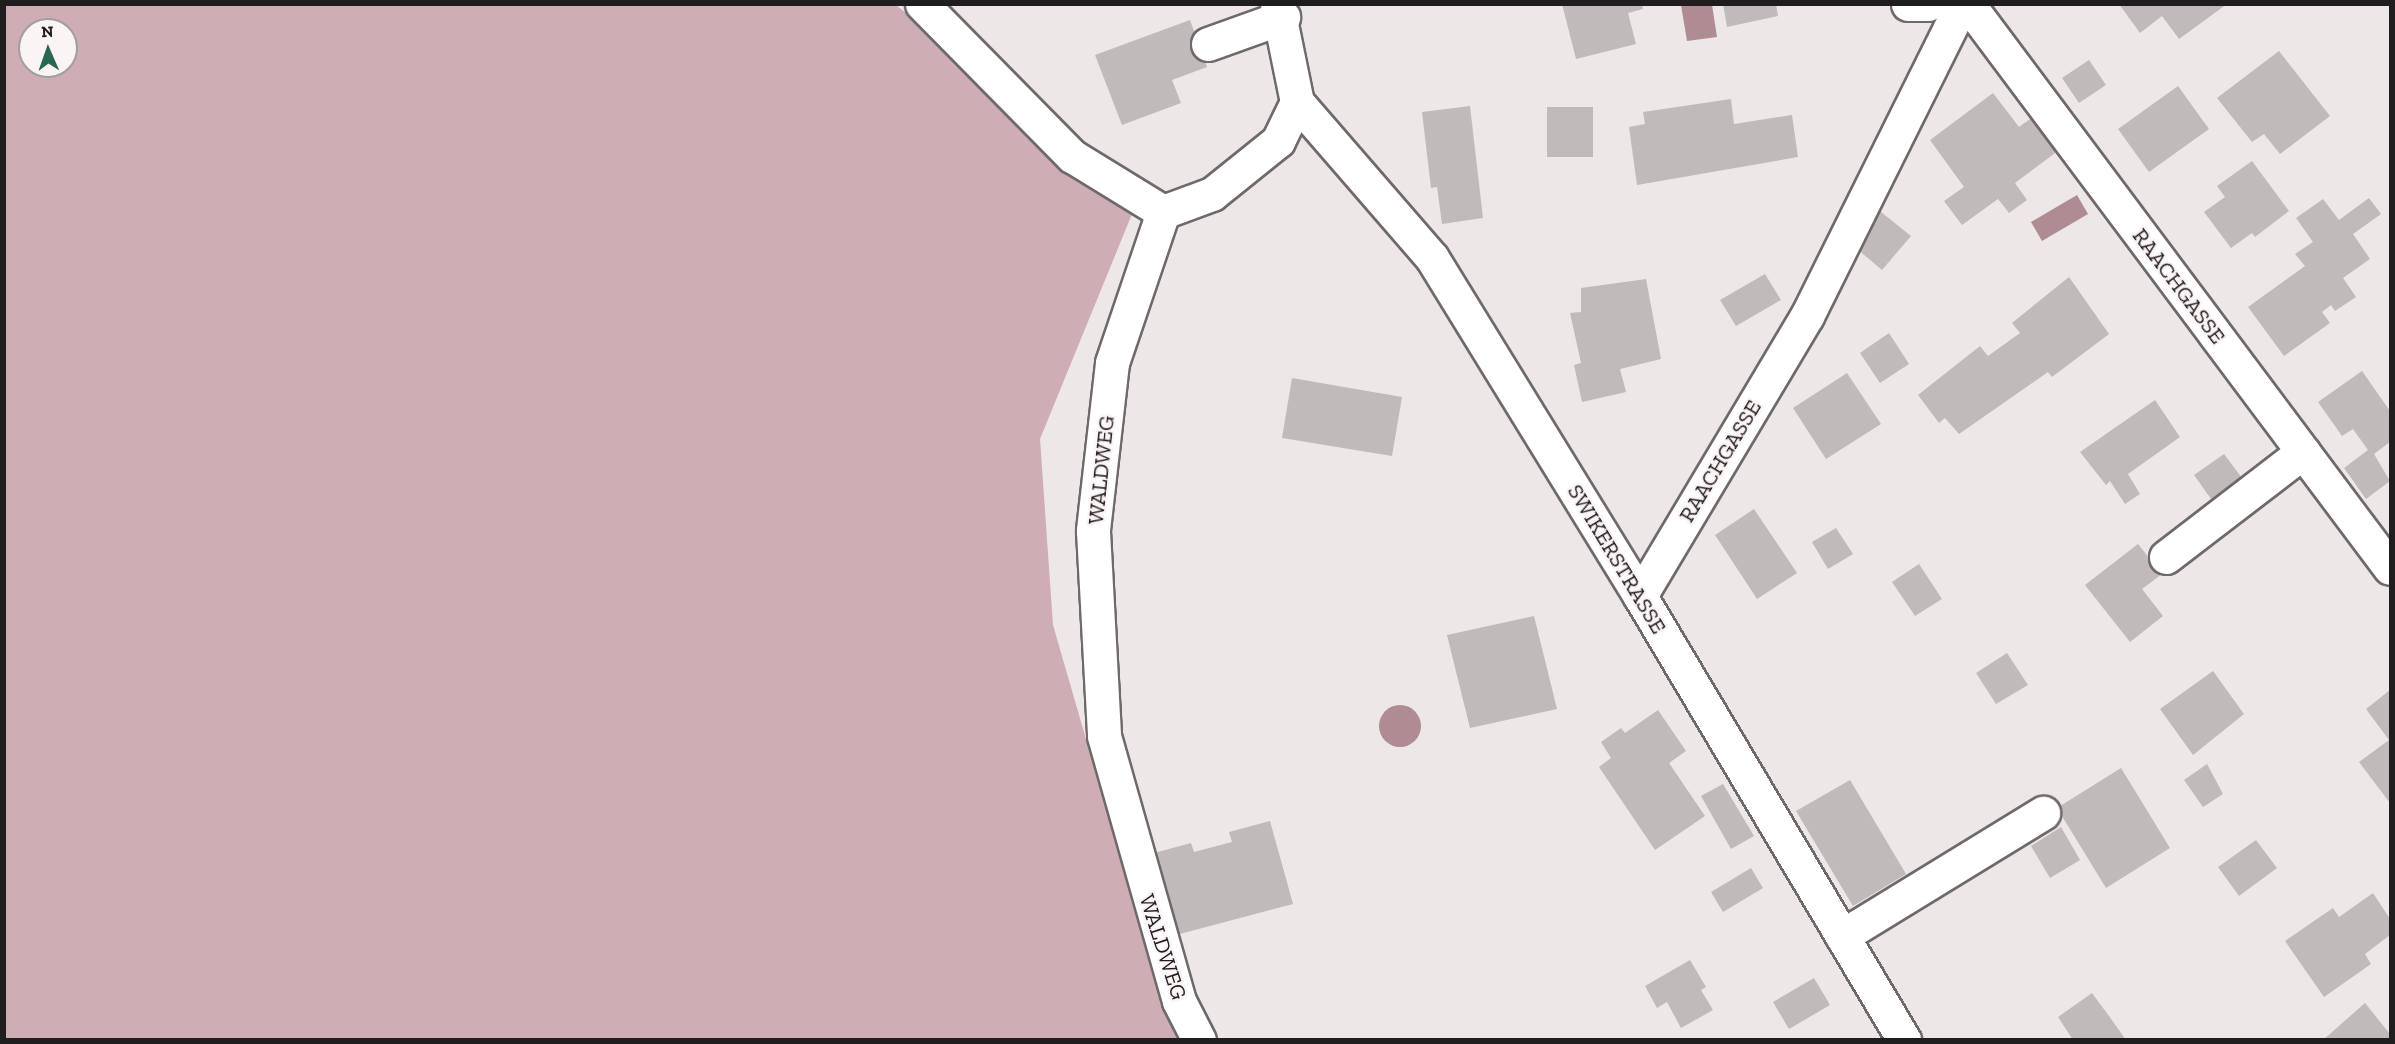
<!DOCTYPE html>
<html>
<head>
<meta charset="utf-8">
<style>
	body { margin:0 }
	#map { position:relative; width:2395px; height:1044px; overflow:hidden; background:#ede7e8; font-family:"Zilla Slab",serif }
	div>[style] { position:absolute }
	.green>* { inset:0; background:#ceadb4 }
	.water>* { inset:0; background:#af8b92 }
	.round { border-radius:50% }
	.building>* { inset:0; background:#c0babb }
	.roads { filter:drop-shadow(2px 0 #6f696a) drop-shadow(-2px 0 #6f696a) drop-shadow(0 2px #6f696a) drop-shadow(0 -2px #6f696a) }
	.minor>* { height:33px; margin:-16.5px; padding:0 16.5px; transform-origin:16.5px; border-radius:16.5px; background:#fff }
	span { translate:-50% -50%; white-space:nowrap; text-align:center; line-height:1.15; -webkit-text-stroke:4.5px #faf4f5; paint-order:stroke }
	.street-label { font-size:22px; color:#1f1d1d }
	.frame { position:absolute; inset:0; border:6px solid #1f1d1d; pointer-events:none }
	.north { position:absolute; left:18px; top:18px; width:60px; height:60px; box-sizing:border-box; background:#faf4f5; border:2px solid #a29e9f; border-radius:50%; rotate:358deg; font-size:16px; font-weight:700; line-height:24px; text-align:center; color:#1f1d1d }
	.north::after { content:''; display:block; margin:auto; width:21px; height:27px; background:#296753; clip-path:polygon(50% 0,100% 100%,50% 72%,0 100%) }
</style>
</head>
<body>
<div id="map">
	<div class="green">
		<div style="clip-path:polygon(evenodd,5px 5px,896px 5px,1077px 150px,1132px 214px,1040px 439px,1053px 625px,1132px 898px,1188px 1039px,5px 1040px,5px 5px,30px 30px,66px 30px,66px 66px,30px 66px,30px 30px)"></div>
	</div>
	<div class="water">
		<div style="clip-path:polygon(1681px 5px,1712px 5px,1717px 37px,1687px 41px)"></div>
		<div style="clip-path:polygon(2077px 195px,2088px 214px,2042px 241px,2031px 222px)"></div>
		<div class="round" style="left:1379px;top:705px;width:42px;height:42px"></div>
	</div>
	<div class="building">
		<div style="clip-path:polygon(1562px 4px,1642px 4px,1643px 9px,1628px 13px,1636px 44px,1576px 59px)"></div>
		<div style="clip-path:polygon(1723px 4px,1776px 4px,1778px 16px,1727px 27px)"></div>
		<div style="clip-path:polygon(2119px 4px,2227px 4px,2179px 39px,2162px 16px,2140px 33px)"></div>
		<div style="clip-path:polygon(1190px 20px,1207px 67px,1172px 80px,1181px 103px,1122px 125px,1095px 55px)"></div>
		<div style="clip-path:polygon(2279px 51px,2330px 116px,2280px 154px,2264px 134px,2252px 142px,2217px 98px)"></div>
		<div style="clip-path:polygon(2089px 60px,2106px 85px,2079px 103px,2062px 78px)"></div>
		<div style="clip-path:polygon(2178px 86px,2209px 129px,2149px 172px,2118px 129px)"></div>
		<div style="clip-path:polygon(1993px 93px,2019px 127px,2037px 114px,2062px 148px,2015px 183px,2027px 200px,2009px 213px,1998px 199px,1962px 225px,1944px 201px,1964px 187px,1930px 140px)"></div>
		<div style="clip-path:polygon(1731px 99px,1734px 124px,1792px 115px,1798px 157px,1637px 185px,1629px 127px,1645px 124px,1643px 112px)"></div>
		<div style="clip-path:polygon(1470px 106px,1483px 218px,1442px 224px,1437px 187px,1431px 188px,1422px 112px)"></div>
		<div style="clip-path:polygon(1547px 107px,1593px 107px,1593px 157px,1547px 157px)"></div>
		<div style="clip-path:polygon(2252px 161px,2289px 211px,2255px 237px,2252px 233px,2231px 248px,2204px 212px,2225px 197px,2217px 186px)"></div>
		<div style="clip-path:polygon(2369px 198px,2381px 214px,2353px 234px,2370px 259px,2343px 278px,2356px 297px,2335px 311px,2331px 305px,2322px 312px,2330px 323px,2284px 356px,2248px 307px,2305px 266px,2295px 254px,2313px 242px,2296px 218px,2323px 199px,2339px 220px)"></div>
		<div style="clip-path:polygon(1876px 208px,1911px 236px,1882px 270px,1856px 248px)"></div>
		<div style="clip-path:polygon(1765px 274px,1781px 300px,1736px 326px,1720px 300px)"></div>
		<div style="clip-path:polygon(2069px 277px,2109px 334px,2052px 377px,2048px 372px,1959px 434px,1945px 418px,1939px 423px,1918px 395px,1980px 346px,1988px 356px,2020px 333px,2012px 323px)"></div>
		<div style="clip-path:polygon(1646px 279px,1661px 359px,1620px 369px,1626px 392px,1582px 402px,1574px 365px,1581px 363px,1570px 313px,1581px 312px,1581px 288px)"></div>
		<div style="clip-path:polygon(1889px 333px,1909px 364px,1880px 383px,1860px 353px)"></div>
		<div style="clip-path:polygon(2362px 371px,2390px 411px,2390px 442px,2374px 454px,2390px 481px,2366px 499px,2344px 468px,2368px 450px,2353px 429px,2342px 436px,2318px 402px)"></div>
		<div style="clip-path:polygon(1847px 373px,1881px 424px,1826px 459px,1793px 408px)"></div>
		<div style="clip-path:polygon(1292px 378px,1402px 397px,1392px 456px,1282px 438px)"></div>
		<div style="clip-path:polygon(2155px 400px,2180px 437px,2128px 474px,2140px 494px,2125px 504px,2110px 481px,2106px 485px,2080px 452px)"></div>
		<div style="clip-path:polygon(2224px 454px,2242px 478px,2211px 499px,2194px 475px)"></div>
		<div style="clip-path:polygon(1754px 509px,1797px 573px,1757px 599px,1715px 535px)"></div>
		<div style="clip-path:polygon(1836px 528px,1853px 554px,1828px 569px,1812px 542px)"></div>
		<div style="clip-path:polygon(2138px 544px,2162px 574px,2142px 589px,2163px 616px,2130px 642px,2085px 585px)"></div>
		<div style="clip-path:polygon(1919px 564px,1942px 599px,1915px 616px,1892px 582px)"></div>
		<div style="clip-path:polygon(1534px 616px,1557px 709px,1470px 728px,1447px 635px)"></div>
		<div style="clip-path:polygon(2007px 653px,2028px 685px,1996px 704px,1976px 673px)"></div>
		<div style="clip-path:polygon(2213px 671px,2244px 714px,2193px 755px,2160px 709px)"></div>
		<div style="clip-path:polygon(2390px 690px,2390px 803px,2359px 762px,2389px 740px,2366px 709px)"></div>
		<div style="clip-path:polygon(1658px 710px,1686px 751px,1669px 763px,1705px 816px,1655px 850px,1599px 767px,1611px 758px,1601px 742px,1621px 728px,1625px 733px)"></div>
		<div style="clip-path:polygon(2207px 764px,2223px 794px,2203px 807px,2184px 780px)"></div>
		<div style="clip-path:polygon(2121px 768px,2170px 848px,2106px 888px,2057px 808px)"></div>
		<div style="clip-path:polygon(1850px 780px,1906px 874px,1853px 906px,1796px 811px)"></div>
		<div style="clip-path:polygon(1723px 784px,1754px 836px,1731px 849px,1701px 796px)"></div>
		<div style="clip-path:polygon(1270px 821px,1293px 904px,1176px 935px,1154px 853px,1191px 843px,1194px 852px,1232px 842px,1229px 832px)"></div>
		<div style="clip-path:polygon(2061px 827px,2080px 860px,2050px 878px,2031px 846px)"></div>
		<div style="clip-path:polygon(2256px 840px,2277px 868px,2239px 896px,2218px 867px)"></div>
		<div style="clip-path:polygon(1751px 868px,1763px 888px,1723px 912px,1711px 892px)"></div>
		<div style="clip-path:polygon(2373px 893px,2390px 919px,2390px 935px,2365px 954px,2371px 964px,2324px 997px,2285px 941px,2333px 908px,2339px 917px)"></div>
		<div style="clip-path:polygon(1690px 960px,1706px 987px,1701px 990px,1713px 1010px,1681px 1028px,1667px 1002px,1657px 1008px,1645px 986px)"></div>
		<div style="clip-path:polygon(1814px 978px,1830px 1005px,1789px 1029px,1773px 1002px)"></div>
		<div style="clip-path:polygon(2092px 993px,2109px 1016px,2126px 1040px,2073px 1040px,2058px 1017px)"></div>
		<div style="clip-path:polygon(2365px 1003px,2390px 1034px,2390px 1040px,2323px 1040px)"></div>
	</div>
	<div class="roads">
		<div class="minor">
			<div style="left:922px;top:4px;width:214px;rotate:45.4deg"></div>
			<div style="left:1072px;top:156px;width:107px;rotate:31.6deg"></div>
			<div style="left:1277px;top:4px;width:100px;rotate:78.5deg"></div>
			<div style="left:1297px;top:102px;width:206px;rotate:49.1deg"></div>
			<div style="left:1432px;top:258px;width:397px;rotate:58.4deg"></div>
			<div style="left:1640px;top:596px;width:517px;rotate:59.26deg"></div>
			<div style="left:1908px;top:4px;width:20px"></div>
			<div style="left:1968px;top:4px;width:704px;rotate:53.2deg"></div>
			<div style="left:1208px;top:44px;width:80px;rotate:-19.8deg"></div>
			<div style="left:1163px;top:212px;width:159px;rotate:108.7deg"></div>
			<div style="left:1112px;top:363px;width:169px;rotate:96.5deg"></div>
			<div style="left:1093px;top:531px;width:205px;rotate:86.9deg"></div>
			<div style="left:1104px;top:736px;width:275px;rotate:74.2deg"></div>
			<div style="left:1179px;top:1001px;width:44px;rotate:62.9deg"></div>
			<div style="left:1163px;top:212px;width:52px;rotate:-20.2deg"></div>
			<div style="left:1212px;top:194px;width:85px;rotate:-38.8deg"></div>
			<div style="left:1278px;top:141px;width:43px;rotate:-64deg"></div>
			<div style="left:2166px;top:557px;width:173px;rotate:-37.5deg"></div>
			<div style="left:1640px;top:596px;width:326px;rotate:-59.2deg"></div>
			<div style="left:1807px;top:316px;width:348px;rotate:-63.6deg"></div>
			<div style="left:1842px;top:936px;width:236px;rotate:-31.5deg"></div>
		</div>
	</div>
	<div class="street-label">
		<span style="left:2179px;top:286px;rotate:53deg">RAACHGASSE</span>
		<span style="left:1720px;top:461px;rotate:-59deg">RAACHGASSE</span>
		<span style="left:1101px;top:470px;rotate:-84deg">WALDWEG</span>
		<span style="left:1617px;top:559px;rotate:59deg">SWIKERSTRASSE</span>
		<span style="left:1163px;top:947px;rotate:72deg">WALDWEG</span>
	</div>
	<div class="frame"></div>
	<div class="north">N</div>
</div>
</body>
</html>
